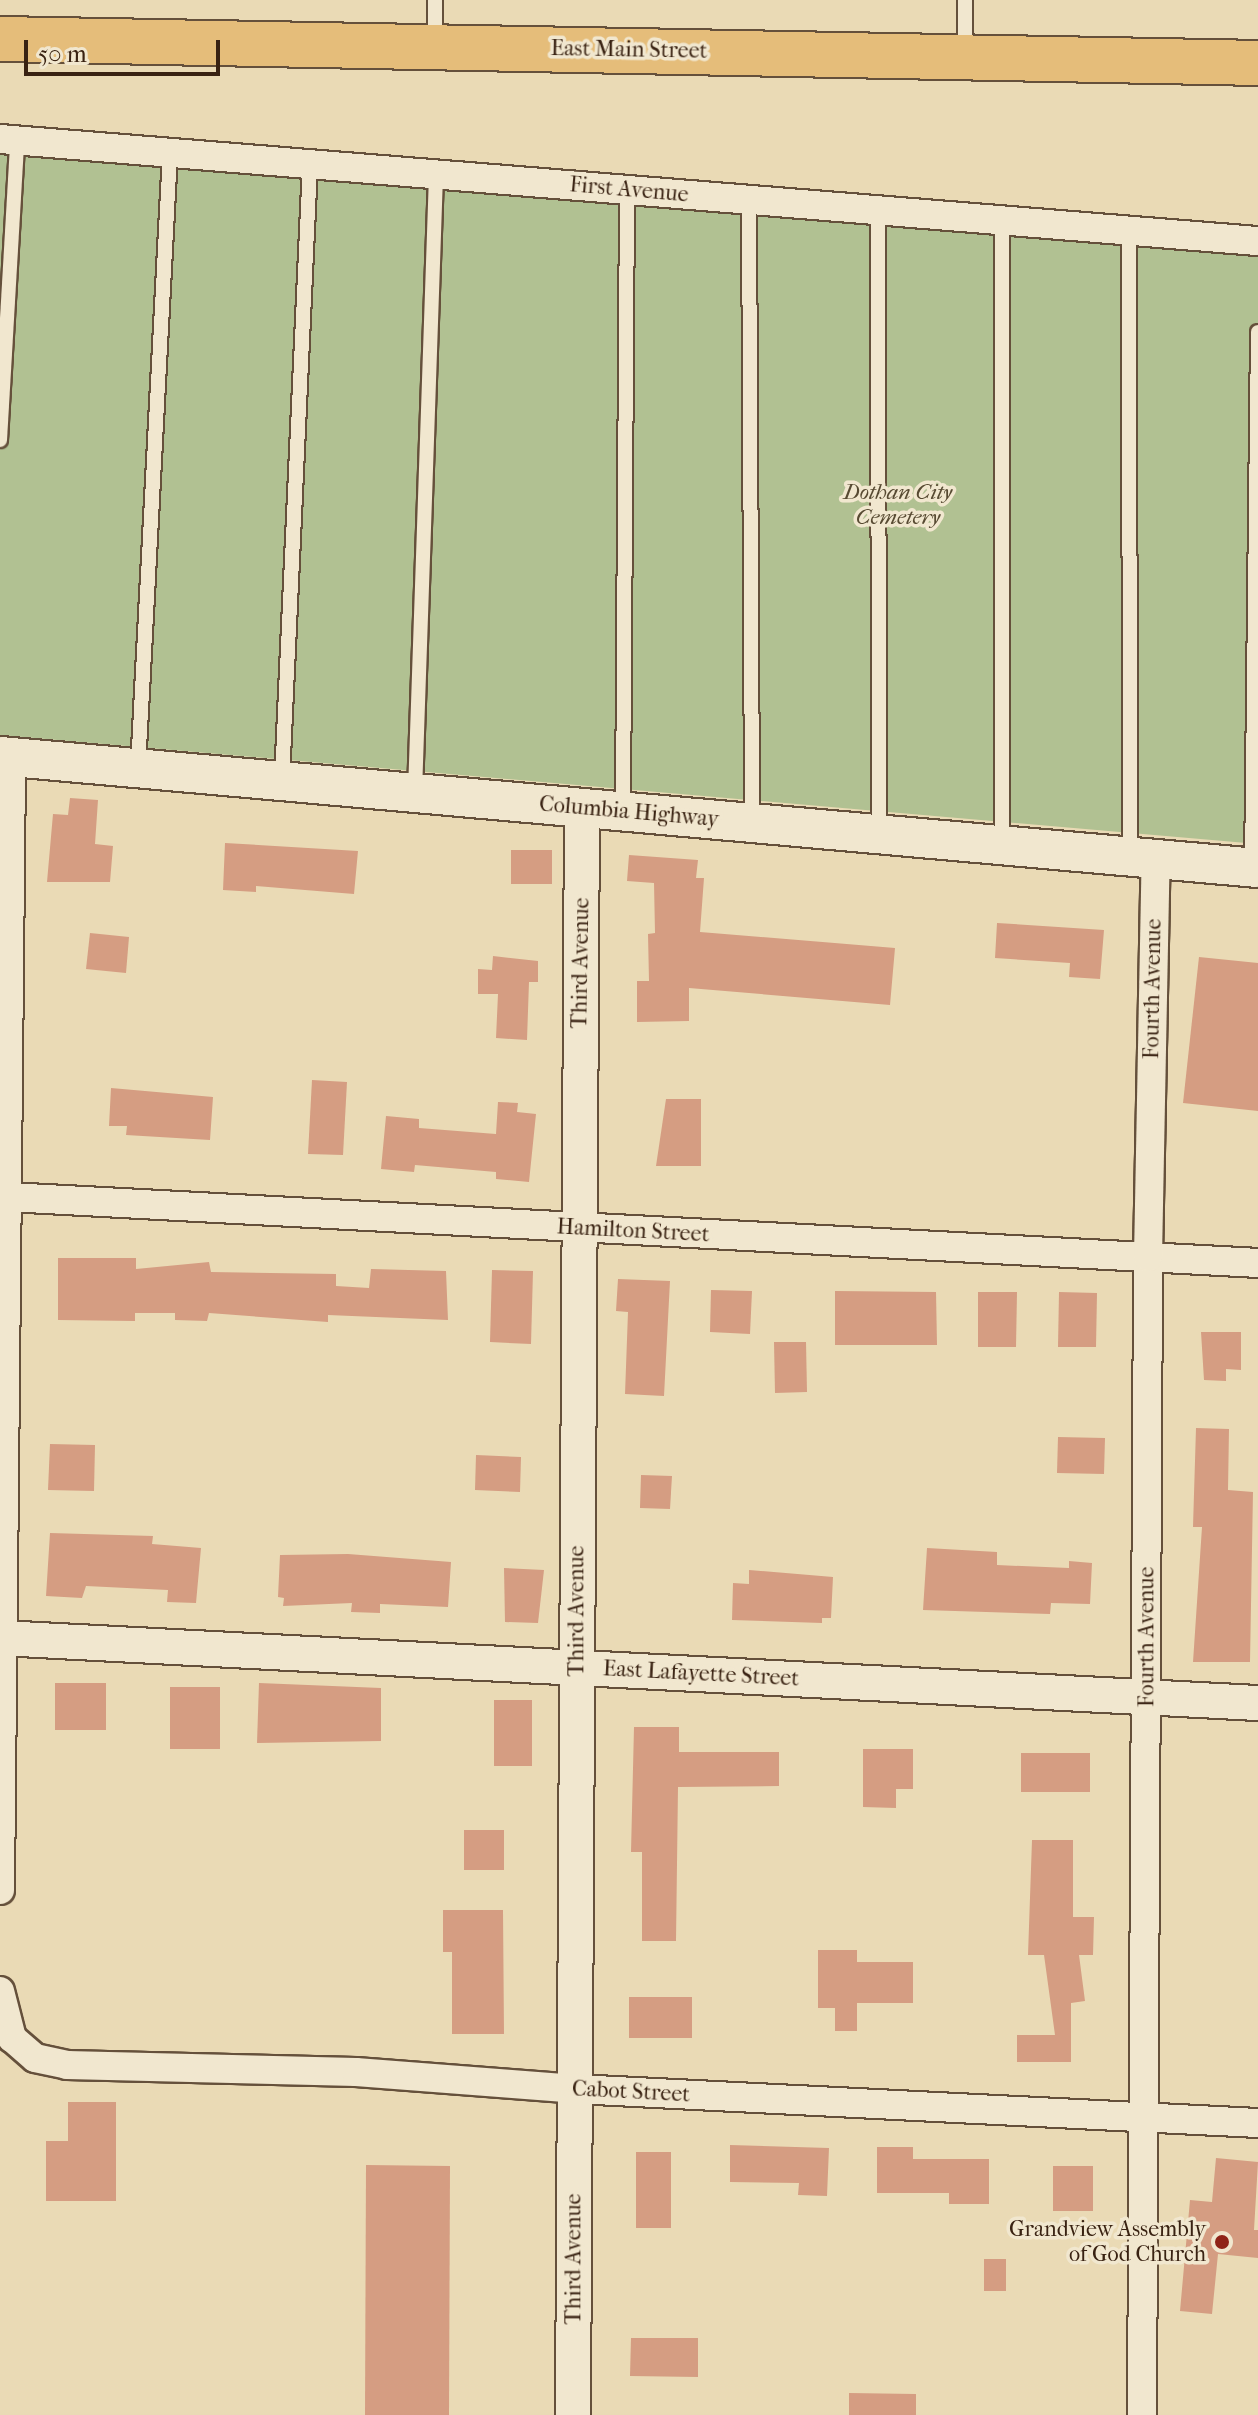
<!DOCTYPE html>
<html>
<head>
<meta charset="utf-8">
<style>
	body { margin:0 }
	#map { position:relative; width:1258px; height:2415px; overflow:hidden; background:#eadab5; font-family:"IM FELL French Canon",serif }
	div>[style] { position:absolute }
	.green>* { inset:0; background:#b1c192 }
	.building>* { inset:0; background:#d59d82 }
	.roads { filter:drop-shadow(2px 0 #65503b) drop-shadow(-2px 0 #65503b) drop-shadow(0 2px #65503b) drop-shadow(0 -2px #65503b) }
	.service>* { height:14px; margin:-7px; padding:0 7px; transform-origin:7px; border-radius:7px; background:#f1e7cf }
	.minor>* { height:28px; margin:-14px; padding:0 14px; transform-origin:14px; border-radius:14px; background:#f1e7cf }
	.tertiary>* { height:34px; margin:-17px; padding:0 17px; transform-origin:17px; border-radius:17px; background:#f1e7cf }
	.secondary>* { height:38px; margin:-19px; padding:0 19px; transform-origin:19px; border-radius:19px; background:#f1e7cf }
	.primary>* { height:44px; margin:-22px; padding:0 22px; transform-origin:22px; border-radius:22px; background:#e5bd7a }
	.dots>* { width:22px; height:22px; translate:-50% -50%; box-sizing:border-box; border:4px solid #f1e7cf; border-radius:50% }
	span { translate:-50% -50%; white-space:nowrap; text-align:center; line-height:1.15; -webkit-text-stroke:7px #f1e7cf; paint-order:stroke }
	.street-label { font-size:22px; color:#392212 }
	.park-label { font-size:22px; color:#574a32; font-style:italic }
	.poi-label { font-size:22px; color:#392212 }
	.right { translate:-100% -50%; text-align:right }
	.scale { position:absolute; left:24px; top:40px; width:196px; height:36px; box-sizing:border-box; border:4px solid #392212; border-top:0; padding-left:10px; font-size:24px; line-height:28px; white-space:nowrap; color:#392212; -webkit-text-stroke:6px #f1e7cf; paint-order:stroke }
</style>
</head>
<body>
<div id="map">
	<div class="green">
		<div style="clip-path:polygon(0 124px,1258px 226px,1258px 844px,0 735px)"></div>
	</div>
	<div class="building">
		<div style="clip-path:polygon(70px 798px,98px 800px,95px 844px,113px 846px,110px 882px,47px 882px,53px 814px,68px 815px)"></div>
		<div style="clip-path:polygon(225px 843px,358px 851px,354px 894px,256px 886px,256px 892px,223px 890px)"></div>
		<div style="clip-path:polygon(511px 850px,552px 850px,552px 884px,511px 884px)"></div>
		<div style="clip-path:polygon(629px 855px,698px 860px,696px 878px,704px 878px,700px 932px,895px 948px,890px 1005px,689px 988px,689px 1021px,637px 1022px,637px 981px,649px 981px,648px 934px,655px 933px,654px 883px,627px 881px)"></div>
		<div style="clip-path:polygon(997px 923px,1104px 930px,1100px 979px,1069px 977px,1070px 963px,995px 958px)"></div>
		<div style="clip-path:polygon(90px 933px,129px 937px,126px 973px,86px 969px)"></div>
		<div style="clip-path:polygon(493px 956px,538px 961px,538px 982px,529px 982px,527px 1040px,496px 1038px,498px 994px,478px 994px,478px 969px,492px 970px)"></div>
		<div style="clip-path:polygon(1199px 957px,1258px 963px,1258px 1111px,1183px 1103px)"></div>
		<div style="clip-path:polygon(312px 1080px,347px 1082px,343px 1155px,308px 1154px)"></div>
		<div style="clip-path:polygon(111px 1088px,213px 1097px,210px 1140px,126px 1135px,127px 1126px,109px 1126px)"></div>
		<div style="clip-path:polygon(666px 1099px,701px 1099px,701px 1166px,656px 1166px)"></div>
		<div style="clip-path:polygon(498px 1102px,518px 1103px,517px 1112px,536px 1114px,529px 1182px,496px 1179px,496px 1172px,415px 1165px,414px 1172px,381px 1169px,386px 1116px,419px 1119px,419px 1128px,496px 1134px)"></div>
		<div style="clip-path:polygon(58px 1258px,136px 1258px,136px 1269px,209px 1262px,211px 1272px,336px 1274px,336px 1286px,369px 1288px,371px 1269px,446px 1271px,448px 1320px,328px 1315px,328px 1322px,209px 1313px,207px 1321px,175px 1320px,175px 1313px,135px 1313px,135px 1321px,58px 1320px)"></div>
		<div style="clip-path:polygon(492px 1270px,533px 1271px,531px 1344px,490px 1342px)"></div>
		<div style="clip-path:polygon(618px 1279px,670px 1281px,664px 1396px,625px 1394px,628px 1312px,616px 1311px)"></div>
		<div style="clip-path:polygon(711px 1290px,752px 1291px,750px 1334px,710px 1332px)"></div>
		<div style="clip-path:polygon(835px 1291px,936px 1292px,937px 1345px,835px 1345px)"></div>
		<div style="clip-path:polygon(978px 1292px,1017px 1292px,1016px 1347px,978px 1347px)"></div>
		<div style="clip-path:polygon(1059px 1292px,1097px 1293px,1096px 1347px,1058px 1347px)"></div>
		<div style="clip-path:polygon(1201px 1332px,1241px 1332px,1241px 1370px,1226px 1369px,1226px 1381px,1204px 1380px)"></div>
		<div style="clip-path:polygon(774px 1342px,806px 1342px,807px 1392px,775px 1393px)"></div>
		<div style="clip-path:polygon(1196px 1428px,1229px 1429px,1228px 1490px,1253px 1492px,1250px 1662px,1193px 1662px,1202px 1527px,1193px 1527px)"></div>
		<div style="clip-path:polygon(1058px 1437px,1105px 1438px,1104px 1474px,1057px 1473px)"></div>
		<div style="clip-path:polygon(50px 1444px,95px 1445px,94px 1491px,48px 1490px)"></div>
		<div style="clip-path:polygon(476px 1455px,521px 1457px,520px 1492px,475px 1490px)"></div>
		<div style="clip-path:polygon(641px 1475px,672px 1476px,670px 1509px,640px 1508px)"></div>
		<div style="clip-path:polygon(50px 1533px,153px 1536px,152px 1544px,201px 1548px,196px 1603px,167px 1602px,168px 1590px,86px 1586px,82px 1598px,46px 1596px)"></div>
		<div style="clip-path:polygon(927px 1548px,997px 1552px,997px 1565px,1069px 1568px,1069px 1561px,1092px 1563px,1090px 1604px,1051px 1603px,1050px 1614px,923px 1610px)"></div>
		<div style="clip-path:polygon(348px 1554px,451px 1562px,448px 1607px,380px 1604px,380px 1613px,351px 1612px,352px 1603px,283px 1606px,284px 1598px,278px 1597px,280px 1555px)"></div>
		<div style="clip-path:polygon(504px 1568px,544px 1570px,538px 1623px,505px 1622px)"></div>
		<div style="clip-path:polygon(749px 1570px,833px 1577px,831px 1618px,822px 1618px,822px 1623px,732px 1620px,733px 1583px,749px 1584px)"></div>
		<div style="clip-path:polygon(55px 1683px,106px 1683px,106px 1730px,55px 1730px)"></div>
		<div style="clip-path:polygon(259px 1683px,381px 1688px,381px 1741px,257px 1743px)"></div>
		<div style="clip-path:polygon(170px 1687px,220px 1687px,220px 1749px,170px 1749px)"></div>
		<div style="clip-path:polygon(494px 1700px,532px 1700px,532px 1766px,494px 1766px)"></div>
		<div style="clip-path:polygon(634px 1727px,679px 1727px,679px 1752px,779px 1752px,779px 1786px,678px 1787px,676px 1941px,642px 1941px,642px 1852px,631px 1852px)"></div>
		<div style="clip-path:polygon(863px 1749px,913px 1749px,913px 1789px,896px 1789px,896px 1808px,863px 1807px)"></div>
		<div style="clip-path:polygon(1021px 1753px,1090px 1753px,1090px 1792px,1021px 1792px)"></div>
		<div style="clip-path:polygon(464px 1830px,504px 1830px,504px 1870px,464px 1870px)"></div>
		<div style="clip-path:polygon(1032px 1840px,1073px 1840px,1073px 1917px,1094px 1917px,1093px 1955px,1079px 1955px,1085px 2001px,1071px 2003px,1071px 2062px,1017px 2062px,1017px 2035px,1055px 2035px,1044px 1955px,1028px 1955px)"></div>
		<div style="clip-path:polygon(443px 1910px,503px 1910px,504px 2034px,452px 2034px,452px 1952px,443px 1952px)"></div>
		<div style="clip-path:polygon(818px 1950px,857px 1950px,857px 1962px,913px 1962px,913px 2003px,857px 2003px,857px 2031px,835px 2031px,835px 2008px,818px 2008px)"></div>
		<div style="clip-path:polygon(629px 1997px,692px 1997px,692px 2038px,629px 2038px)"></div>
		<div style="clip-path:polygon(68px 2102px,116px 2102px,116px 2201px,46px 2201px,46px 2141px,68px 2141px)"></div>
		<div style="clip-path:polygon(730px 2145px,829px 2148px,827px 2196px,798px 2195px,799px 2183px,730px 2182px)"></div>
		<div style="clip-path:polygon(877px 2147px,913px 2147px,913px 2159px,989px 2159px,989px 2204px,949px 2204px,949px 2193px,877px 2193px)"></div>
		<div style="clip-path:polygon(636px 2152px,671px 2152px,671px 2228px,636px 2228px)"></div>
		<div style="clip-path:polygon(1216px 2158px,1258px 2162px,1254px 2230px,1258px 2230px,1258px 2258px,1218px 2254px,1212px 2314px,1180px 2311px,1190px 2200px,1212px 2202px)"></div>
		<div style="clip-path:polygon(366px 2165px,450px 2166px,449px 2415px,365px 2415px)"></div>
		<div style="clip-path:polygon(1053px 2166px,1093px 2166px,1093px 2211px,1053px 2211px)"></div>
		<div style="clip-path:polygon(984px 2259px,1006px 2259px,1006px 2291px,984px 2291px)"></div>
		<div style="clip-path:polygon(631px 2338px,698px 2338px,698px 2377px,630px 2376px)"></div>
		<div style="clip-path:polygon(849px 2393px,916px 2394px,916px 2415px,849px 2415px)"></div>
	</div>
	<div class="roads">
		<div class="service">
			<div style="left:965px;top:0;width:52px;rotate:90deg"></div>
			<div style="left:435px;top:42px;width:42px;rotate:-90deg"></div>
			<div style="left:749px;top:200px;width:623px;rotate:89.72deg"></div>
			<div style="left:878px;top:211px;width:622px;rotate:89.91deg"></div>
			<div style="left:1129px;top:231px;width:625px;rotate:89.91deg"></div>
			<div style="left:0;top:440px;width:299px;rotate:-86.7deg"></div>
			<div style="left:138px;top:768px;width:616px;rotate:-87.02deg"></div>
			<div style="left:282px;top:779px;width:616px;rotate:-87.39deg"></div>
			<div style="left:415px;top:792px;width:617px;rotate:-88.05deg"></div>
			<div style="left:623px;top:810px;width:620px;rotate:-89.63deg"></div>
			<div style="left:1002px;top:844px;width:623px;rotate:-90deg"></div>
			<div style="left:1252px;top:868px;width:536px;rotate:-89.36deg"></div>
		</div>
		<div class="minor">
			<div style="left:0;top:139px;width:1262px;rotate:4.64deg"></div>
			<div style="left:8px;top:1197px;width:1252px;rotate:3.02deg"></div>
			<div style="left:0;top:1890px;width:1133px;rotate:-89.44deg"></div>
			<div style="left:0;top:1991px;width:49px;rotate:75.7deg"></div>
			<div style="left:12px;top:2038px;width:30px;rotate:41deg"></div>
			<div style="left:35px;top:2058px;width:33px;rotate:12deg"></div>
			<div style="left:67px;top:2065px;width:289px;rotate:1.4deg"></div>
			<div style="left:356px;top:2072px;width:220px;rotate:4.4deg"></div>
			<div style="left:575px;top:2089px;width:684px;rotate:2.85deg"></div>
			<div style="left:1142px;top:2415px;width:1158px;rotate:-89.7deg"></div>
			<div style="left:1148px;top:1257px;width:399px;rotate:-88.9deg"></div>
		</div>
		<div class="tertiary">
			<div style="left:0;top:1638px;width:1260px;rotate:2.96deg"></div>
			<div style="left:573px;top:2415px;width:1608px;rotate:-89.68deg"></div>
		</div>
		<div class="secondary">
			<div style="left:0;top:756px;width:1263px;rotate:5.09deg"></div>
		</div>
		<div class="primary">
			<div style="left:0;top:39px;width:1258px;rotate:1.09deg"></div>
		</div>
	</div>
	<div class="dots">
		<div style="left:1222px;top:2242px;background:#8f2418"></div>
	</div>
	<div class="street-label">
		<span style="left:629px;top:50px;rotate:1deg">East Main Street</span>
		<span style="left:629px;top:190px;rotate:5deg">First Avenue</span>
		<span style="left:629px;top:812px;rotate:5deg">Columbia Highway</span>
		<span style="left:581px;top:963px;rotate:-89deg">Third Avenue</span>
		<span style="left:1153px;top:989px;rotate:-89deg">Fourth Avenue</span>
		<span style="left:633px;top:1231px;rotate:3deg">Hamilton Street</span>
		<span style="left:577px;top:1611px;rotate:-90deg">Third Avenue</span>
		<span style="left:1147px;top:1637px;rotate:-90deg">Fourth Avenue</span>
		<span style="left:701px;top:1674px;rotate:3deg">East Lafayette Street</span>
		<span style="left:631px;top:2092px;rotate:3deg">Cabot Street</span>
		<span style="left:574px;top:2259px;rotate:-90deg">Third Avenue</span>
	</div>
	<div class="park-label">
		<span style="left:898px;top:505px">Dothan City<br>Cemetery</span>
	</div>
	<div class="poi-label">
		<span class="right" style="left:1206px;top:2242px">Grandview Assembly<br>of God Church</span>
	</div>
	<div class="scale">50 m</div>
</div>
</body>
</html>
